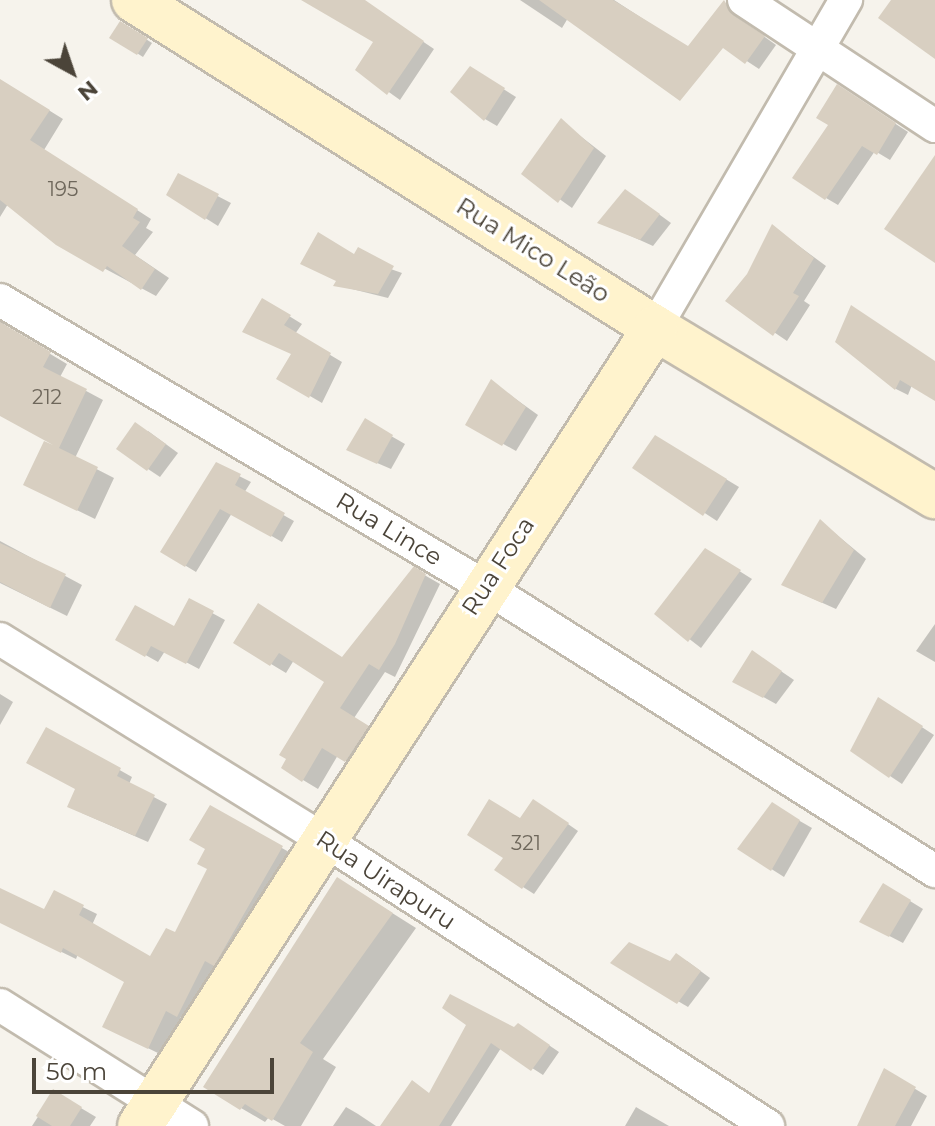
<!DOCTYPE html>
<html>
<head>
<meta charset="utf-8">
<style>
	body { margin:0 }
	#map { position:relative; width:935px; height:1126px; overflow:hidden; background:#f6f3ec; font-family:Montserrat,sans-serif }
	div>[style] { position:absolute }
	.shadow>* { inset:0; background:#0003 }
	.building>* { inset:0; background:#d8cfc1 }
	.roads { filter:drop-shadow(2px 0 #c2bbae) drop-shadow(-2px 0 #c2bbae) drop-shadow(0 2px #c2bbae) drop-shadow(0 -2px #c2bbae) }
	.street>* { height:32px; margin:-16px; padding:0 16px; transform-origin:16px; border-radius:16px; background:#fff }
	.secondary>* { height:44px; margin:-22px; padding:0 22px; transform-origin:22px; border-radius:22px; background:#fff3cd }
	span { translate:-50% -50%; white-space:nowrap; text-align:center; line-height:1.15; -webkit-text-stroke:6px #fff; paint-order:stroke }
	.number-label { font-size:20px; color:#6e675b }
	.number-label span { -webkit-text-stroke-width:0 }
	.street-label { font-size:24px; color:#4b4439 }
	.north { position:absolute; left:32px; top:32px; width:80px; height:80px; -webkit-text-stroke:6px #fff; paint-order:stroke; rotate:140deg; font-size:22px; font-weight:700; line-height:32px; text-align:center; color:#4b4439 }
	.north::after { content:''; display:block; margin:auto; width:28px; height:36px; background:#4b4439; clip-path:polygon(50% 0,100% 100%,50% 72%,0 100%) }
	.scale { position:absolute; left:32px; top:1058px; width:242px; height:36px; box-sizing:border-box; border:4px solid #4b4439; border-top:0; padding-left:10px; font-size:24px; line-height:28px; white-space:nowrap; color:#4b4439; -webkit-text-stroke:6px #fff; paint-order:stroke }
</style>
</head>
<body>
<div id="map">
	<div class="shadow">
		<div style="clip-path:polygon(306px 0,361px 0,434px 49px,400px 100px,358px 70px,376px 41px)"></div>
		<div style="clip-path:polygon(520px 0,614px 0,677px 41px,568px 18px,562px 28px)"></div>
		<div style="clip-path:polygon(727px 10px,776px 45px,759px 69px,710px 37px)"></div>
		<div style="clip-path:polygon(121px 23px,152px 43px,143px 57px,112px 37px)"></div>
		<div style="clip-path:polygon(483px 76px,516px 97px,497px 126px,485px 119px)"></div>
		<div style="clip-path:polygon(0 80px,63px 119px,44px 150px,151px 219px,146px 228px,153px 232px,135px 255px,169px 278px,156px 296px,57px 243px,8px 204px,0 217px)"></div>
		<div style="clip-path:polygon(850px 94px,908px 132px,890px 160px,875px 151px,838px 205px,826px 198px)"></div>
		<div style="clip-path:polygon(561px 121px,606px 156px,572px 208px,523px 173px)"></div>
		<div style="clip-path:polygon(179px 176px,231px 203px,218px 226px,169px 195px)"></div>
		<div style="clip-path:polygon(638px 199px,671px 223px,653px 246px,600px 222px)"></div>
		<div style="clip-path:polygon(773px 227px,826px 266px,804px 301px,810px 305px,787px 341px,728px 301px,749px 275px)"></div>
		<div style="clip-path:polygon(354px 256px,402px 273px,388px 298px,336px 285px)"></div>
		<div style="clip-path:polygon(263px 300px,302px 324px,295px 334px,342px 362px,322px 403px,279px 378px,293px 355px)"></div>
		<div style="clip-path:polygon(0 318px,7px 328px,67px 364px,60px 377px,103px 400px,75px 458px,114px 478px,95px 519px,42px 493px,55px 444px,0 414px)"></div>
		<div style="clip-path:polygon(837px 341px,935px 363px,935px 399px,912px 385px,908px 395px,896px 389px)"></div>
		<div style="clip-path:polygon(492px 382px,538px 415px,516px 451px,468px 424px)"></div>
		<div style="clip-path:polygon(365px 421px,405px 444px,391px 469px,361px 456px)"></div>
		<div style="clip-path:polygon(148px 431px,178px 453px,160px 477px,148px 469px)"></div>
		<div style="clip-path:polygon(656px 437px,739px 487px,717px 521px,634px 467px)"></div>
		<div style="clip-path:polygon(217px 465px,251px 482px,244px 493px,294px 521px,282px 542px,232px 513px,196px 572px,163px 552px)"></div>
		<div style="clip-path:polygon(820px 521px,866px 559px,836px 609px,796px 591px)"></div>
		<div style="clip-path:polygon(0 541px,82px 585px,67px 616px,0 583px)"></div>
		<div style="clip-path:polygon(717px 557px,752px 579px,701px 648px,657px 614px)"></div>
		<div style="clip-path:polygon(414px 569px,440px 584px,395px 677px,385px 672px,354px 718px,382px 736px,361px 769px,338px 755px,318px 789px,283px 768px,326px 681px,294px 660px,286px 673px,236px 643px,343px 659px)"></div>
		<div style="clip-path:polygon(190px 601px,225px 620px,199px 669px,165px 651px,158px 662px,117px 639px,175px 629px)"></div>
		<div style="clip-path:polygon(935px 624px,935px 662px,916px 651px)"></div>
		<div style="clip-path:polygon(753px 652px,794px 680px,776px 704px,735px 681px)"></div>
		<div style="clip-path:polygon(0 694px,13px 702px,0 725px)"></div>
		<div style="clip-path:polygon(891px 707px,934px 735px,902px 784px,890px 776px)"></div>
		<div style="clip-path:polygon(47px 729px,132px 777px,129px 784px,167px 804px,148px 842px,82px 813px,78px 789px)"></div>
		<div style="clip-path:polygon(772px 805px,812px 828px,784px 877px,740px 849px)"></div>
		<div style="clip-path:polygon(211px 808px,296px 856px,192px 1023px,181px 1017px,162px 1055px,119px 1034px,126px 982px,78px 954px,76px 959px,0 922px,0 892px,45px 912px,54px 893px,97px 914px,92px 925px,151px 959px,176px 935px,210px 868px)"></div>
		<div style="clip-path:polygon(545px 808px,578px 831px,534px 894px,523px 887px,521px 820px)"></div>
		<div style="clip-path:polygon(884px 885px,923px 909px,903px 943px,874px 928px)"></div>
		<div style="clip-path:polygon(362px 894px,416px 928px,323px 1059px,336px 1067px,301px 1126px,285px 1126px,269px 1117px,265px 1122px,241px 1108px)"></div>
		<div style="clip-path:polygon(687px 961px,710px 978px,688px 1007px,613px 963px)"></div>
		<div style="clip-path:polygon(468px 1024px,528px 1031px,559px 1052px,543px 1075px,501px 1048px,451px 1126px,383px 1126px,430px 1094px)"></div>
		<div style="clip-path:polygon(885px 1071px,927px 1096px,911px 1126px,859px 1126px)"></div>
		<div style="clip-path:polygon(54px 1092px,96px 1117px,90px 1126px,32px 1126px)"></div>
		<div style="clip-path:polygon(346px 1107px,358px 1114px,376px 1126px,333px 1126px)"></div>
		<div style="clip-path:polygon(636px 1107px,641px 1110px,669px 1126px,625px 1126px)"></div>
	</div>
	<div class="building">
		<div style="clip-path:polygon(301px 0,365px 0,424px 41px,387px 95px,355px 70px,373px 42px)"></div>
		<div style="clip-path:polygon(539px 0,613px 0,688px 46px,724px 0,733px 15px,765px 36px,745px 64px,723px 48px,680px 101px)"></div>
		<div style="clip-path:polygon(891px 0,935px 0,935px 59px,878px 18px)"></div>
		<div style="clip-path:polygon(120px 21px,148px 38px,137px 55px,109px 38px)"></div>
		<div style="clip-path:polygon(470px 66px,505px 88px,484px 121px,450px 92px)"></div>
		<div style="clip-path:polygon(0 79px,50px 110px,30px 140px,138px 209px,133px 218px,140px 222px,122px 246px,155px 269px,141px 290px,107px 266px,103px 272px,56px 245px,0 200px)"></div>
		<div style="clip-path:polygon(837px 84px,896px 123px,877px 155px,862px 146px,825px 200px,792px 178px,828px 125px,816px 118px)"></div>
		<div style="clip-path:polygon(561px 118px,594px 148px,558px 203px,521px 174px)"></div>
		<div style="clip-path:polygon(935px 155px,935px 263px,884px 229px)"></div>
		<div style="clip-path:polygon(178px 173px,219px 194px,205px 220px,166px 195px)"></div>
		<div style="clip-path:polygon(625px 189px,660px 214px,640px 240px,597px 223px)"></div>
		<div style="clip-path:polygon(772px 224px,814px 258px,793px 293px,799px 296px,773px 336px,725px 301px,747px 274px)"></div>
		<div style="clip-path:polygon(318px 232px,354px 254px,358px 247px,394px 266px,378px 294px,333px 286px,336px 281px,300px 264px)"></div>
		<div style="clip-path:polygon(262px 298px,291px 315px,284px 325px,331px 353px,309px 398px,276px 379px,291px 354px,242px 332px)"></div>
		<div style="clip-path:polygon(851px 305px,935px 361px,935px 401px,900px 380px,895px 390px,835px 342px)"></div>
		<div style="clip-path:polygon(0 322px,51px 352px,43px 367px,87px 389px,59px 448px,98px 467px,77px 511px,23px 485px,44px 441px,53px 445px,0 416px)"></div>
		<div style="clip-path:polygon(491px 379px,526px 407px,502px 446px,465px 425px)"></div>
		<div style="clip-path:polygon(365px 418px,393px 435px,377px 464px,346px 450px)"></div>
		<div style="clip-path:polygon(135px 422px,166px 444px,147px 471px,116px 449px)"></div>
		<div style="clip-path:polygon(655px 435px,727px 479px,703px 516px,632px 468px)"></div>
		<div style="clip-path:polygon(216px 462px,241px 474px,235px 485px,285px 513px,271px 537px,220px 509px,185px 567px,160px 552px)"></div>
		<div style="clip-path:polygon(820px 519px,854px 550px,822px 603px,781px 585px)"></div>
		<div style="clip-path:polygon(0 543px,66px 574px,50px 608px,0 582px)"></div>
		<div style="clip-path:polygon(705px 548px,741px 570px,688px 642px,654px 614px)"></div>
		<div style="clip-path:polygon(414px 566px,426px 574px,395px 644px,379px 670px,369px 664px,340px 708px,369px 726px,345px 762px,322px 748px,302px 782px,281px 768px,286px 759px,279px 755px,324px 682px,279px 653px,270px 666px,233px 643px,258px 603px,342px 657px)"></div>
		<div style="clip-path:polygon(189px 598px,214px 611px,186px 664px,151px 646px,145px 657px,115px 640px,135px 605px,174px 626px)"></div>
		<div style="clip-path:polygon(752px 650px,782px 671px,763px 698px,732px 682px)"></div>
		<div style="clip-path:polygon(878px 697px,923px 726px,889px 778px,850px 751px)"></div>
		<div style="clip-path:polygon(46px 727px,121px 768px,117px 776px,155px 795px,135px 836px,67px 807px,75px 789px,26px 763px)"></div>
		<div style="clip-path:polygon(489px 799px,520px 818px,533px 799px,569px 823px,522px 889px,494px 870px,503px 858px,467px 835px)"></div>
		<div style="clip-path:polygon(772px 802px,800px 820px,771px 871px,737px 849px)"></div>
		<div style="clip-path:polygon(210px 805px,283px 846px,214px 966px,205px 961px,177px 1017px,166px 1011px,148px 1049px,102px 1027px,124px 982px,63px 948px,61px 953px,0 923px,0 888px,44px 909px,54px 890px,84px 905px,79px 915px,150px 956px,166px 928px,175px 932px,207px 869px,197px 864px,205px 849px,189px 840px)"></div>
		<div style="clip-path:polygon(337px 877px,393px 913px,300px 1043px,313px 1052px,272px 1121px,245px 1104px,240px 1110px,203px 1087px)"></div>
		<div style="clip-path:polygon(883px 883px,911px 900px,889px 937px,859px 922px)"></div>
		<div style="clip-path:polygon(629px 942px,670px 961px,676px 953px,701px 971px,677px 1004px,610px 963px)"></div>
		<div style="clip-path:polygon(450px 994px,514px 1027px,518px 1023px,550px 1045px,531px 1071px,491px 1043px,439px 1126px,380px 1126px,412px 1080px,429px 1093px,466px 1025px,442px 1008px)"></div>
		<div style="clip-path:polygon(884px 1068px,916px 1087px,895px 1126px,857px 1126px)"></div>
		<div style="clip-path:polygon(53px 1089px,82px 1107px,70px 1126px,52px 1126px,36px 1116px)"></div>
	</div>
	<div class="roads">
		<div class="street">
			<div style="left:744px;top:0;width:229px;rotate:33.4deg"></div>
			<div style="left:0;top:300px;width:562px;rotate:30.58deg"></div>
			<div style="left:484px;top:586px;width:534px;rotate:32.29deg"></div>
			<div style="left:655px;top:328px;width:380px;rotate:-59.8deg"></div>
			<div style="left:0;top:639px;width:378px;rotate:31.8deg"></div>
			<div style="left:321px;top:838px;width:532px;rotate:32.79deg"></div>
			<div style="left:0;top:1005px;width:227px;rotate:32.2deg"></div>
		</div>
		<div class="secondary">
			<div style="left:134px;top:0;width:616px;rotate:32.19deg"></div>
			<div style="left:655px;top:328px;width:327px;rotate:31deg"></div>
			<div style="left:140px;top:1126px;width:950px;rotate:-57.16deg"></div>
		</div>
	</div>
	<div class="number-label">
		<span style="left:63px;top:189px">195</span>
		<span style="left:47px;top:397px">212</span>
		<span style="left:526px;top:843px">321</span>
	</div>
	<div class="street-label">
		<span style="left:533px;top:250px;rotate:32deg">Rua Mico Leão</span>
		<span style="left:389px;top:529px;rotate:31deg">Rua Lince</span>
		<span style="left:498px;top:566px;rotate:-57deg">Rua Foca</span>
		<span style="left:386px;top:880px;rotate:33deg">Rua Uirapuru</span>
	</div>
	<div class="north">N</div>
	<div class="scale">50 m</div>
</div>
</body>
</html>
